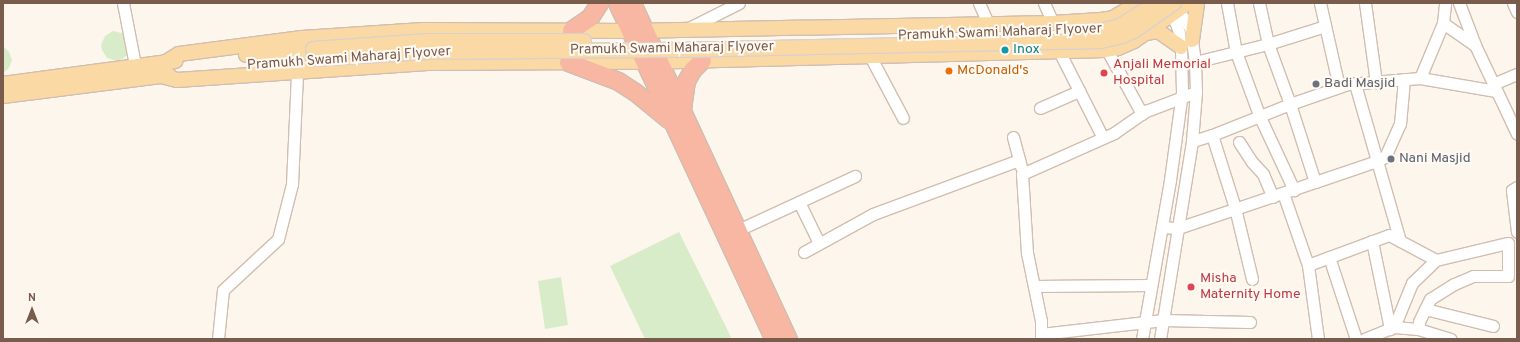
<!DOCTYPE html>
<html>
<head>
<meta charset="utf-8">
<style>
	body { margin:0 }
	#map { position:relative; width:1520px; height:342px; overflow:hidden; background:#fdf6ec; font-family:Overpass,sans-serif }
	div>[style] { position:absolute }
	.green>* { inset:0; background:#d8ecc9 }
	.roads { filter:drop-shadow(1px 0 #d1beb0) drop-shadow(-1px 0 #d1beb0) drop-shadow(0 1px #d1beb0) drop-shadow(0 -1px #d1beb0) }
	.minor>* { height:11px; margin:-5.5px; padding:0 5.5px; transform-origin:5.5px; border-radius:5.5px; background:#fff }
	.major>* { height:14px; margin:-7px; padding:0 7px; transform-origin:7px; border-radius:7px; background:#fbd9a5 }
	.highway>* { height:17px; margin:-8.5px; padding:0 8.5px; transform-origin:8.5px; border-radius:8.5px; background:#f7b7a3 }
	.bridges { filter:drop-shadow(1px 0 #dad1cd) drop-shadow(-1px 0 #dad1cd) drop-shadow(0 1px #dad1cd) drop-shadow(0 -1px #dad1cd) }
	.major-bridge>* { height:14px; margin:-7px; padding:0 7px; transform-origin:7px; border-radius:7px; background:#fbd9a5 }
	.dots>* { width:11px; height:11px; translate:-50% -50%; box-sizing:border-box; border:2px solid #fffaf3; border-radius:50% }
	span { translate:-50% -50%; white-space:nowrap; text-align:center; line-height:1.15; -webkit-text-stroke:4px #fffaf3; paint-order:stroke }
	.street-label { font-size:14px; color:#7a5c4d }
	.culture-label { font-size:14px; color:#0d838f }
	.left { translate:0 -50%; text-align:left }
	.health-label { font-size:14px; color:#be3a42 }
	.food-label { font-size:14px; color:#c56008 }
	.worship-label { font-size:14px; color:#5b616d }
	.frame { position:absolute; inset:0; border:4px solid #7a5c4d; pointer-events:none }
	.north { position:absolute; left:12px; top:290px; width:40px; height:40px; -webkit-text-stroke:3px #fffaf3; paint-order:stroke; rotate:0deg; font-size:11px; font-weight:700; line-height:16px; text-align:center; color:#7a5c4d }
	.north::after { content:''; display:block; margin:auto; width:14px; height:18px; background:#7a5c4d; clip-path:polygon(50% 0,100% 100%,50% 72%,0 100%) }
</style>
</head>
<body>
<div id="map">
	<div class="green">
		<div style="clip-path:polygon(113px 31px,126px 34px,129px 54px,122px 59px,117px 61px,107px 58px,102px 50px,101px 45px,105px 36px)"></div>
		<div style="clip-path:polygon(3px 46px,9px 52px,12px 60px,9px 68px,3px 73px)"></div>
		<div style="clip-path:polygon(679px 232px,732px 339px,645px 339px,610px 266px)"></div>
		<div style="clip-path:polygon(561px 277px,568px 325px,545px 329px,538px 281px)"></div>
	</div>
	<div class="roads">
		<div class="minor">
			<div style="left:123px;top:3px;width:63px;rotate:79deg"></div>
			<div style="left:979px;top:3px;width:24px;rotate:66deg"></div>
			<div style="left:1044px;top:3px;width:22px;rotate:66deg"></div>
			<div style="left:1227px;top:3px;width:50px;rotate:79.6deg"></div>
			<div style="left:1236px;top:52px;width:67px;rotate:69.9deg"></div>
			<div style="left:1259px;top:115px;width:83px;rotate:65deg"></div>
			<div style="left:1259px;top:3px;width:42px;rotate:77.6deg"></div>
			<div style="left:1268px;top:44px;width:64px;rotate:69.9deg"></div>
			<div style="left:1290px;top:104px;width:61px;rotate:-19deg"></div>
			<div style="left:1348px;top:84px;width:72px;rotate:-4.8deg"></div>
			<div style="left:1420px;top:78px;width:77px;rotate:9.7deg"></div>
			<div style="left:1320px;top:3px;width:86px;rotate:77.3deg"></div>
			<div style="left:1365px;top:3px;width:80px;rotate:82.1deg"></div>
			<div style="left:1459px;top:3px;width:45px;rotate:69.1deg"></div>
			<div style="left:1513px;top:3px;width:10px;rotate:66deg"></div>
			<div style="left:1443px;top:23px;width:39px;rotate:35deg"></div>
			<div style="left:1475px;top:45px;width:98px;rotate:64.7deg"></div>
			<div style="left:687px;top:29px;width:58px;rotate:-26.6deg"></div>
			<div style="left:1107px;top:50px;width:73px;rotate:61.3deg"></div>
			<div style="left:1059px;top:51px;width:97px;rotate:63.2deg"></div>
			<div style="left:870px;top:56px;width:70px;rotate:62deg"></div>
			<div style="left:1195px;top:62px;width:75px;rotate:-13.9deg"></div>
			<div style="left:1268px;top:44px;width:60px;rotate:-17.5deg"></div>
			<div style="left:1420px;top:78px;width:60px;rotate:-67.3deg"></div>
			<div style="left:1443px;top:23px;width:20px;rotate:-84deg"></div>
			<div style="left:1355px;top:84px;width:163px;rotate:74deg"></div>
			<div style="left:1493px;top:84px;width:26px;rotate:-23deg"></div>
			<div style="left:1040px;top:108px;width:43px;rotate:-23.6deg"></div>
			<div style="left:1212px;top:135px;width:77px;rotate:72.5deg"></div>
			<div style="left:1235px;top:208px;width:73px;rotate:76.5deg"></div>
			<div style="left:1013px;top:137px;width:31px;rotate:75deg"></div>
			<div style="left:1239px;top:142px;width:24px;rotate:57deg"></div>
			<div style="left:1252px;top:162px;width:16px;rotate:47deg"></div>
			<div style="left:1263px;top:174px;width:25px;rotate:67deg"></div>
			<div style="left:1315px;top:182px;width:65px;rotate:-18.7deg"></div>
			<div style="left:1377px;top:161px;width:9px;rotate:-27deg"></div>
			<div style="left:1385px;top:157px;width:36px;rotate:-66deg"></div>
			<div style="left:1400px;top:124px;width:45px;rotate:-84.9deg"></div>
			<div style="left:1517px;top:187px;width:6px;rotate:149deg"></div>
			<div style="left:1512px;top:190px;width:42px;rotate:83.2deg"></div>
			<div style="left:1283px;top:193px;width:76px;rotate:70.9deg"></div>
			<div style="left:799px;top:202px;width:46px;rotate:64deg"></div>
			<div style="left:1162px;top:227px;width:16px;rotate:4deg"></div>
			<div style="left:1178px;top:228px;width:145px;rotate:-18.6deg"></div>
			<div style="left:1315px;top:182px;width:82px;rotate:-107.8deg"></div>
			<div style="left:1290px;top:104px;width:84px;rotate:158.3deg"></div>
			<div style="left:1212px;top:135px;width:21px;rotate:163deg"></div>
			<div style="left:738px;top:230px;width:129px;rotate:-24.8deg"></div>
			<div style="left:1372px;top:241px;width:90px;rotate:78.4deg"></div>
			<div style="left:804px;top:252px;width:79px;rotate:-28.8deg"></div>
			<div style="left:873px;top:214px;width:156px;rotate:-20.3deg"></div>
			<div style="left:1329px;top:257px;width:86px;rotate:71.8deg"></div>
			<div style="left:1034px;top:286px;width:117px;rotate:-0.5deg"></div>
			<div style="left:1425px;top:309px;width:70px;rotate:14deg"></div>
			<div style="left:1394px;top:327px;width:24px;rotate:5deg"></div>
			<div style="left:1041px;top:334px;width:123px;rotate:-6.5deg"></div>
			<div style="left:1163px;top:320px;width:87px;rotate:1.3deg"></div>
			<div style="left:218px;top:339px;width:49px;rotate:-84.2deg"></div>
			<div style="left:223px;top:290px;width:75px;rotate:-42.8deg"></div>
			<div style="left:278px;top:239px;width:57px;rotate:-75.7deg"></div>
			<div style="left:292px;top:184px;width:112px;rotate:-87.4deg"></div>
			<div style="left:1041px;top:339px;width:18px;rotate:-90deg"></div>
			<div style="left:1041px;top:321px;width:69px;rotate:-101.6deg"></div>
			<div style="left:1027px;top:253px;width:79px;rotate:-93.6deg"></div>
			<div style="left:1022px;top:174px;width:101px;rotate:-24deg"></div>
			<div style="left:1114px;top:133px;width:39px;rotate:-35deg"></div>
			<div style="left:1146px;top:111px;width:53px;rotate:-20.8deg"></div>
			<div style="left:1142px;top:339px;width:161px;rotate:-80deg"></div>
			<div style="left:1170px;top:180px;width:89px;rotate:-82.2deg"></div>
			<div style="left:1182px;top:92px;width:45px;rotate:-91.3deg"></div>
			<div style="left:1181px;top:47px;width:14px;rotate:-98deg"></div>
			<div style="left:1179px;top:33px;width:10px;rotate:-107deg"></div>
			<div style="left:1176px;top:23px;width:17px;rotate:-126deg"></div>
			<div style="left:1160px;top:339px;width:201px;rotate:-80.8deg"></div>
			<div style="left:1192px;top:141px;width:49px;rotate:-85.3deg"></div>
			<div style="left:1196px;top:92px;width:30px;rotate:-92deg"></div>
			<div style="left:1195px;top:62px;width:34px;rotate:-98deg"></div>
			<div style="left:1190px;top:28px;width:30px;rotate:-123deg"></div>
			<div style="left:1318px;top:339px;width:75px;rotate:-97.7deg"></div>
			<div style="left:1308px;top:265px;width:86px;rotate:-20.3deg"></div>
			<div style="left:1389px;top:235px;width:53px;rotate:28deg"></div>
			<div style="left:1364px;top:339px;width:32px;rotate:-22deg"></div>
			<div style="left:1394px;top:327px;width:48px;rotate:-67.8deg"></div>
			<div style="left:1412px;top:283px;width:33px;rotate:-44deg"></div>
			<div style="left:1436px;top:260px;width:74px;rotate:-13.3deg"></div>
			<div style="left:1508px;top:243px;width:33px;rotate:90deg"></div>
			<div style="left:1508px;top:276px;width:35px;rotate:180deg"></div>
			<div style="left:1473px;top:276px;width:21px;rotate:157deg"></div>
			<div style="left:1454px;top:284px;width:28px;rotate:148deg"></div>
			<div style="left:1430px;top:299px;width:25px;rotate:116deg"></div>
			<div style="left:1419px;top:322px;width:7px;rotate:98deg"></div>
			<div style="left:1418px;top:329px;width:34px;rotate:17deg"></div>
		</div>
		<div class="major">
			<div style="left:1146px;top:33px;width:12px;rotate:-9deg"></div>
			<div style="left:1158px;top:31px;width:28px;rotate:35deg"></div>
			<div style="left:1192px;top:40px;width:37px;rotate:-82deg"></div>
			<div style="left:246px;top:55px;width:67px;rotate:-5.1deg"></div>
			<div style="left:166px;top:62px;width:15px;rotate:-32deg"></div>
			<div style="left:179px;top:54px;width:124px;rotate:-7.4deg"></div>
			<div style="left:302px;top:38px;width:121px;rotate:-3.8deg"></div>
			<div style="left:423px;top:30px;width:207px;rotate:0.3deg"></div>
			<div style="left:630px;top:31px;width:423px;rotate:-1.1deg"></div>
			<div style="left:1053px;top:23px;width:48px;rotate:-3.6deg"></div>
			<div style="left:1101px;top:20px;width:12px;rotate:-9deg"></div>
			<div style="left:1113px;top:18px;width:29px;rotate:-31deg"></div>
			<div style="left:256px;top:66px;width:57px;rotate:-7deg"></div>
			<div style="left:161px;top:76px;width:16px;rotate:14deg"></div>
			<div style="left:177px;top:80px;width:251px;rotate:-3.9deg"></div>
			<div style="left:427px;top:63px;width:217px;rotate:-0.3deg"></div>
			<div style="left:644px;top:62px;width:461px;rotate:-1.5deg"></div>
			<div style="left:1105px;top:50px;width:13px;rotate:-9deg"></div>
			<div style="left:1118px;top:48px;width:17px;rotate:-24deg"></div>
			<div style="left:1134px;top:41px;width:66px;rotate:-35.1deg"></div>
			<div style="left:3px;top:84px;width:174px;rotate:-7.6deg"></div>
			<div style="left:3px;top:96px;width:167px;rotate:-7.2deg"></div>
		</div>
		<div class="highway">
			<div style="left:617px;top:3px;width:371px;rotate:65deg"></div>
			<div style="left:632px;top:3px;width:370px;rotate:65.1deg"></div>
			<div style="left:571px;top:30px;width:23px;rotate:-34deg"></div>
			<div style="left:590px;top:17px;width:17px;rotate:-57deg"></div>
			<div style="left:568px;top:62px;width:53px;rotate:20.8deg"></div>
			<div style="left:618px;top:81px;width:20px;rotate:33deg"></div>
			<div style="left:635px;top:92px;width:43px;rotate:39.3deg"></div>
			<div style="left:682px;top:109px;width:28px;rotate:-82deg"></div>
			<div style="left:686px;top:81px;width:13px;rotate:-61deg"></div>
			<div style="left:692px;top:70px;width:14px;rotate:-45deg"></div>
		</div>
	</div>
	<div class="bridges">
		<div class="major-bridge">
			<div style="left:1081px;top:32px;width:19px;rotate:-3deg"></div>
			<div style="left:1100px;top:31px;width:21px;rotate:-14deg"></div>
			<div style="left:1120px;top:26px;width:43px;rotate:-32.6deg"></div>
			<div style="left:313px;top:49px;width:115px;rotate:-4deg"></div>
			<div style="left:428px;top:41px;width:156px"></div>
			<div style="left:313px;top:59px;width:115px;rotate:-3.5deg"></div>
			<div style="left:428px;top:52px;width:249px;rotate:-0.5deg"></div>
			<div style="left:677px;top:50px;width:424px;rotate:-1.2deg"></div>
			<div style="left:1101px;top:41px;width:22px;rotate:-13deg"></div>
			<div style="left:1122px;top:36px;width:13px;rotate:-23deg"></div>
			<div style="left:1134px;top:31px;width:49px;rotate:-35deg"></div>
		</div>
	</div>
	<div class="dots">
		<div style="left:1005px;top:50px;background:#0f9aa8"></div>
		<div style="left:949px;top:71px;background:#e8710a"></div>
		<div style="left:1104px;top:73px;background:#e0444e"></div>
		<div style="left:1316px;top:84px;background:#6b7280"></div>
		<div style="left:1391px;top:159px;background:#6b7280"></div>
		<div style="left:1191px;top:287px;background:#e0444e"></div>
	</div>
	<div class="street-label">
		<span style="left:1000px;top:33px;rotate:-2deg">Pramukh Swami Maharaj Flyover</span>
		<span style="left:672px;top:49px;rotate:-1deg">Pramukh Swami Maharaj Flyover</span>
		<span style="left:349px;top:59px;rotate:-4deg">Pramukh Swami Maharaj Flyover</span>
	</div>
	<div class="culture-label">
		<span class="left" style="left:1013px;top:50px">Inox</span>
	</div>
	<div class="health-label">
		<span class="left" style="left:1113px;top:73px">Anjali Memorial<br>Hospital</span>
		<span class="left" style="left:1200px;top:287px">Misha<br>Maternity Home</span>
	</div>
	<div class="food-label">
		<span class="left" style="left:957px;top:71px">McDonald's</span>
	</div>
	<div class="worship-label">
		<span class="left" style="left:1324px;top:84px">Badi Masjid</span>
		<span class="left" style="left:1399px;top:159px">Nani Masjid</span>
	</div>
	<div class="frame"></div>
	<div class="north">N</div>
</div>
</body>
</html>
